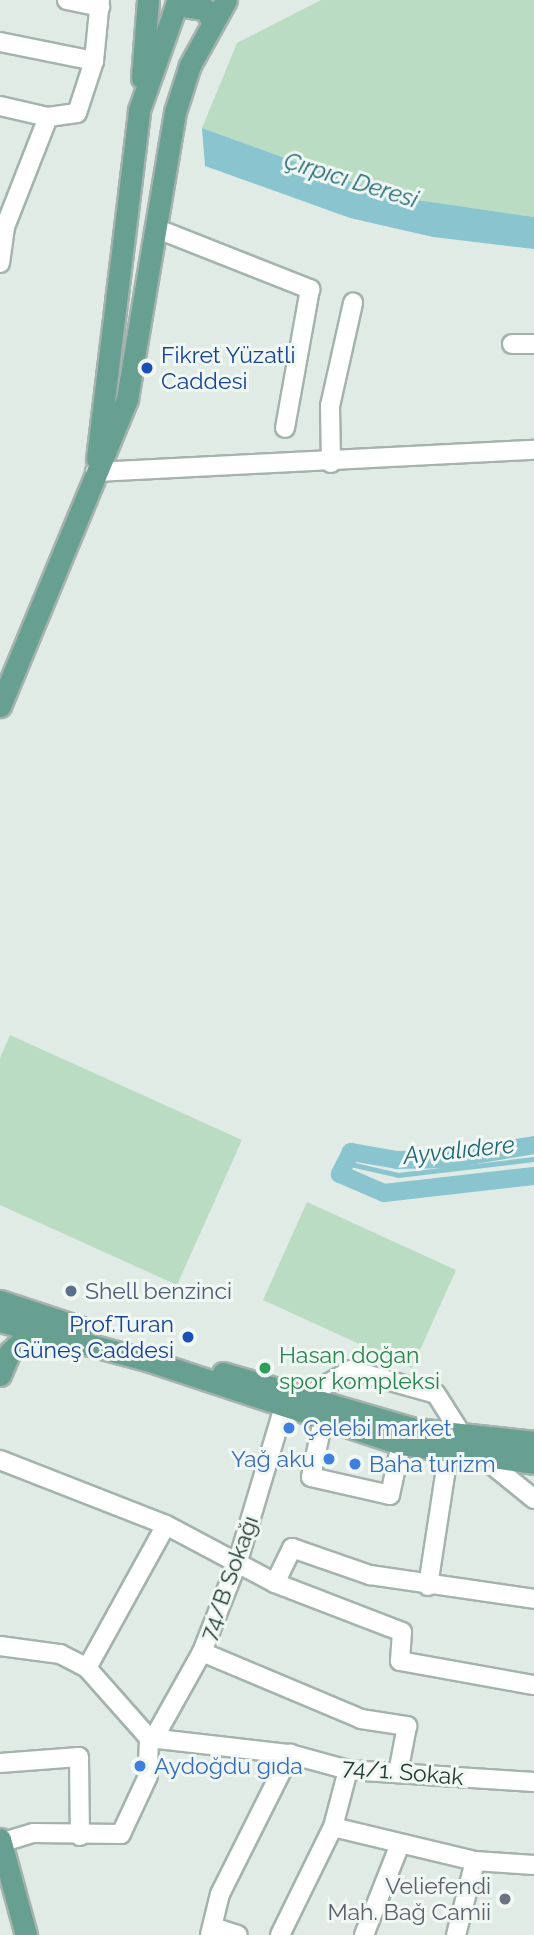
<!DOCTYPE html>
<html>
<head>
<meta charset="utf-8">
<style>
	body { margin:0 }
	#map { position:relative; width:534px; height:1935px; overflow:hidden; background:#e1ebe6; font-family:Raleway,sans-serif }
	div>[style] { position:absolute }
	.green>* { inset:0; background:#badcc3 }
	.water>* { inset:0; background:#8ac5cf }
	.stream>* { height:5px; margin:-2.5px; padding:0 2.5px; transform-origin:2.5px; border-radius:2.5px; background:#8ac5cf }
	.canal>* { height:18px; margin:-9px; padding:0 9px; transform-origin:9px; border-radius:9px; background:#8ac5cf }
	.roads { filter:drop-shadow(2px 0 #a4b3ad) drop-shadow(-2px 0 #a4b3ad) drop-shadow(0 2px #a4b3ad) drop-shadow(0 -2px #a4b3ad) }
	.minor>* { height:18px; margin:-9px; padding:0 9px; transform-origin:9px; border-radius:9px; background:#fff }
	.major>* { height:21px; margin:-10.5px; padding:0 10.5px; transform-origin:10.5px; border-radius:10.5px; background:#679f90 }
	.dots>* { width:19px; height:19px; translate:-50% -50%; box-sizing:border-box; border:4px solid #f1f8f4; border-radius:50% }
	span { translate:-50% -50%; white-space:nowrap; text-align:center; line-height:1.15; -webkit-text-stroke:6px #f1f8f4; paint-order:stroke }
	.transit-label { font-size:23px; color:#164399 }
	.left { translate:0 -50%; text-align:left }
	.right { translate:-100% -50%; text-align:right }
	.service-label { font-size:23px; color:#4e5e75 }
	.leisure-label { font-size:23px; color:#27864d }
	.shop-label { font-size:23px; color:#366cbe }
	.street-label { font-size:23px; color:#223b34 }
	.worship-label { font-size:23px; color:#5b616d }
	.water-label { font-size:24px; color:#1e6875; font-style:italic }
</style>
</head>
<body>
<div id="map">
	<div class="green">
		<div style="clip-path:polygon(321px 0,534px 0,534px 217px,390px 196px,202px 128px,237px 43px)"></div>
		<div style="clip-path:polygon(10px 1035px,242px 1140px,177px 1285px,0 1205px,0 1058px)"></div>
		<div style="clip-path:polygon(307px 1202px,456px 1270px,412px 1368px,263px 1300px)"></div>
	</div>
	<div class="water">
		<div style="clip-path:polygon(202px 128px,390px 196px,534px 217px,534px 249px,433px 237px,350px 218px,205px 166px)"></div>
	</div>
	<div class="stream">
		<div style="left:346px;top:1163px;width:53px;rotate:13deg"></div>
		<div style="left:398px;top:1175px;width:137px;rotate:-6.7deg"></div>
	</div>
	<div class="canal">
		<div style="left:534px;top:1145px;width:83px;rotate:170.3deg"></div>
		<div style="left:452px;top:1159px;width:55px;rotate:179deg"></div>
		<div style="left:397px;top:1160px;width:47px;rotate:-170.1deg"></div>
		<div style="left:351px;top:1152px;width:25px;rotate:117deg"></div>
		<div style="left:340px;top:1174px;width:48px;rotate:23.4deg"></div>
		<div style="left:384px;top:1193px;width:151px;rotate:-6.5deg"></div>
	</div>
	<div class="roads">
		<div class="minor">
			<div style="left:67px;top:0;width:34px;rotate:12deg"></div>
			<div style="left:0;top:42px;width:96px;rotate:11.4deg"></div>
			<div style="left:0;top:106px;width:49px;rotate:12.9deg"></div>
			<div style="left:48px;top:117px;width:29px;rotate:-8deg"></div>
			<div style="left:77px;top:113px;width:55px;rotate:-71.9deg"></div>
			<div style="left:94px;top:61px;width:61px;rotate:-84.4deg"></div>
			<div style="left:155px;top:228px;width:167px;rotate:21.5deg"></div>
			<div style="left:310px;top:289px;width:141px;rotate:100.2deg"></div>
			<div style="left:0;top:263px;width:36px;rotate:-82deg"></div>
			<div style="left:5px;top:227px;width:118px;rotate:-68.6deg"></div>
			<div style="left:512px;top:344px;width:22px"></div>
			<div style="left:331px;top:463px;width:57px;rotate:-91deg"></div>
			<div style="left:330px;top:406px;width:106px;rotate:-77.4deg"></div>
			<div style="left:95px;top:472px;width:440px;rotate:-2.9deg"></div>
			<div style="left:302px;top:1399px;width:57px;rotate:-30.6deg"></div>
			<div style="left:351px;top:1370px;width:88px;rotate:15.8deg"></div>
			<div style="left:436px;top:1394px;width:49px;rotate:57.6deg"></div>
			<div style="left:323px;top:1420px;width:58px;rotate:101.9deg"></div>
			<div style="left:311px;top:1477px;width:81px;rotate:12.8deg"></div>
			<div style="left:390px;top:1495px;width:52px;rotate:-77.8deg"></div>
			<div style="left:0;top:1460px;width:178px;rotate:21.4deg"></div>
			<div style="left:166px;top:1525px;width:123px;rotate:28deg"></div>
			<div style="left:275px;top:1583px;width:136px;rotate:21.1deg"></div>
			<div style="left:402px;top:1632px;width:29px;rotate:94deg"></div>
			<div style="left:400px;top:1661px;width:136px;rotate:10.2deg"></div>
			<div style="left:486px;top:1460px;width:62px;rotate:39.1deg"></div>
			<div style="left:275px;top:1583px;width:39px;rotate:-64deg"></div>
			<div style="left:292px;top:1548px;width:83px;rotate:19.1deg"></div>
			<div style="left:370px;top:1575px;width:166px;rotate:8.3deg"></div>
			<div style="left:428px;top:1586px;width:132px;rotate:-81.3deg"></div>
			<div style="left:0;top:1646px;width:61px;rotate:7.6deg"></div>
			<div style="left:60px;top:1654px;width:30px;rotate:27deg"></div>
			<div style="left:87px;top:1668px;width:94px;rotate:48.5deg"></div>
			<div style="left:149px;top:1738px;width:38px;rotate:92deg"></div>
			<div style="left:148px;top:1776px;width:64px;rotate:115deg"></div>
			<div style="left:121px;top:1834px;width:88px;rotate:-179.3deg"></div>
			<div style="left:33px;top:1833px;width:34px;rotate:163deg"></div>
			<div style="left:202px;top:1652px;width:173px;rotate:22.8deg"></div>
			<div style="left:361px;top:1719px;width:47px;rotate:8.7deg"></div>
			<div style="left:407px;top:1726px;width:48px;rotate:100.8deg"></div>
			<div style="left:87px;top:1668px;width:163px;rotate:-61.1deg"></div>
			<div style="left:149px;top:1738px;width:142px;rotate:6.5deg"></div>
			<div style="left:290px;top:1754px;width:60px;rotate:15.4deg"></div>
			<div style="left:348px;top:1770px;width:186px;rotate:3.7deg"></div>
			<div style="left:154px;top:1738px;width:98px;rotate:-60.8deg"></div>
			<div style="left:202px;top:1652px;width:98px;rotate:-68.4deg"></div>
			<div style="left:238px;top:1561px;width:158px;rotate:-73.4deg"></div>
			<div style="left:0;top:1763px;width:79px;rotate:-4.3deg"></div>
			<div style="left:79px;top:1757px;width:79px;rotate:89.3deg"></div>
			<div style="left:333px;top:1827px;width:146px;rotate:13.5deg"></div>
			<div style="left:475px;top:1861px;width:59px;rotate:3.9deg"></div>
			<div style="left:213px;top:1927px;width:26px;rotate:18deg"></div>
			<div style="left:210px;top:1935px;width:42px;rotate:-76.3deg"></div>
			<div style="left:220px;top:1894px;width:157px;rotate:-63.4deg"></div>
			<div style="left:280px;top:1935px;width:120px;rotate:-63.9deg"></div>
			<div style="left:333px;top:1827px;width:59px;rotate:-75.3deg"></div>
			<div style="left:364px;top:1935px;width:98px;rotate:-68.4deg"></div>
			<div style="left:456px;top:1935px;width:76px;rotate:-75.6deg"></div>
		</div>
		<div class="major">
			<div style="left:176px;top:5px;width:29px;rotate:8deg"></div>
			<div style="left:205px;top:9px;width:16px;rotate:60deg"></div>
			<div style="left:142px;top:78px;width:78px;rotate:-85.6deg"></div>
			<div style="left:97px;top:459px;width:352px;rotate:-83.1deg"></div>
			<div style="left:139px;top:110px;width:117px;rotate:-70.5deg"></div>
			<div style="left:0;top:706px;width:332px;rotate:-67.5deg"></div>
			<div style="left:127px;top:399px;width:291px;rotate:-80.5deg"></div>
			<div style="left:175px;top:112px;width:49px;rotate:-72.3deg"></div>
			<div style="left:190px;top:65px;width:74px;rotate:-61deg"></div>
			<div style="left:0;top:1301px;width:86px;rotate:18.2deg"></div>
			<div style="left:0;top:1321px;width:152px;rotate:14.9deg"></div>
			<div style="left:147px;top:1360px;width:268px;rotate:18.3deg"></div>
			<div style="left:401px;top:1444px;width:134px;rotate:8.1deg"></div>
			<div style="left:223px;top:1373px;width:200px;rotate:16.3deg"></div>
			<div style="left:415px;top:1429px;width:120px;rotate:6.2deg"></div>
			<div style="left:0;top:1375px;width:25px;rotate:-67deg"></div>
			<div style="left:10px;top:1352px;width:41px;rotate:-43deg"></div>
			<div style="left:0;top:1839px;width:99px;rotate:74.8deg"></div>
		</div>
	</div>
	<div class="dots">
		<div style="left:147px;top:368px;background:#1a4fb4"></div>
		<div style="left:71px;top:1291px;background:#5c6f8a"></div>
		<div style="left:188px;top:1337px;background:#1a4fb4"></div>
		<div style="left:265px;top:1368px;background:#2e9e5b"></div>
		<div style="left:289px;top:1428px;background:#3f7fe0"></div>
		<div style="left:329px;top:1459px;background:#3f7fe0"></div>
		<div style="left:355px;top:1464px;background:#3f7fe0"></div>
		<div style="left:140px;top:1766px;background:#3f7fe0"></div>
		<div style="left:505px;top:1899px;background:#6b7280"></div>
	</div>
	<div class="transit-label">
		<span class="left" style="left:161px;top:368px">Fikret Yüzatli<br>Caddesi</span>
		<span class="right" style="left:174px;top:1337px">Prof.Turan<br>Güneş Caddesi</span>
	</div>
	<div class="service-label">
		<span class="left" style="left:85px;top:1291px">Shell benzinci</span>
	</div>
	<div class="leisure-label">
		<span class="left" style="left:279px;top:1368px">Hasan doğan<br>spor kompleksi</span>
	</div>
	<div class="shop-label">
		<span class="left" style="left:303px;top:1428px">Çelebi market</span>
		<span class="right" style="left:315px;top:1459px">Yağ aku</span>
		<span class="left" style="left:369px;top:1464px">Baha turizm</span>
		<span class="left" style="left:154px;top:1766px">Aydoğdu gıda</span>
	</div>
	<div class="street-label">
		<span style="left:229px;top:1578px;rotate:-70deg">74/B Sokağı</span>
		<span style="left:403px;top:1772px;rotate:5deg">74/1. Sokak</span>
	</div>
	<div class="worship-label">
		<span class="right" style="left:491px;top:1899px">Veliefendi<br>Mah. Bağ Camii</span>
	</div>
	<div class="water-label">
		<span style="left:351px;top:180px;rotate:17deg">Çırpıcı Deresi</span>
		<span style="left:459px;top:1150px;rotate:-6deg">Ayvalıdere</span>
	</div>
</div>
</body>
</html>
